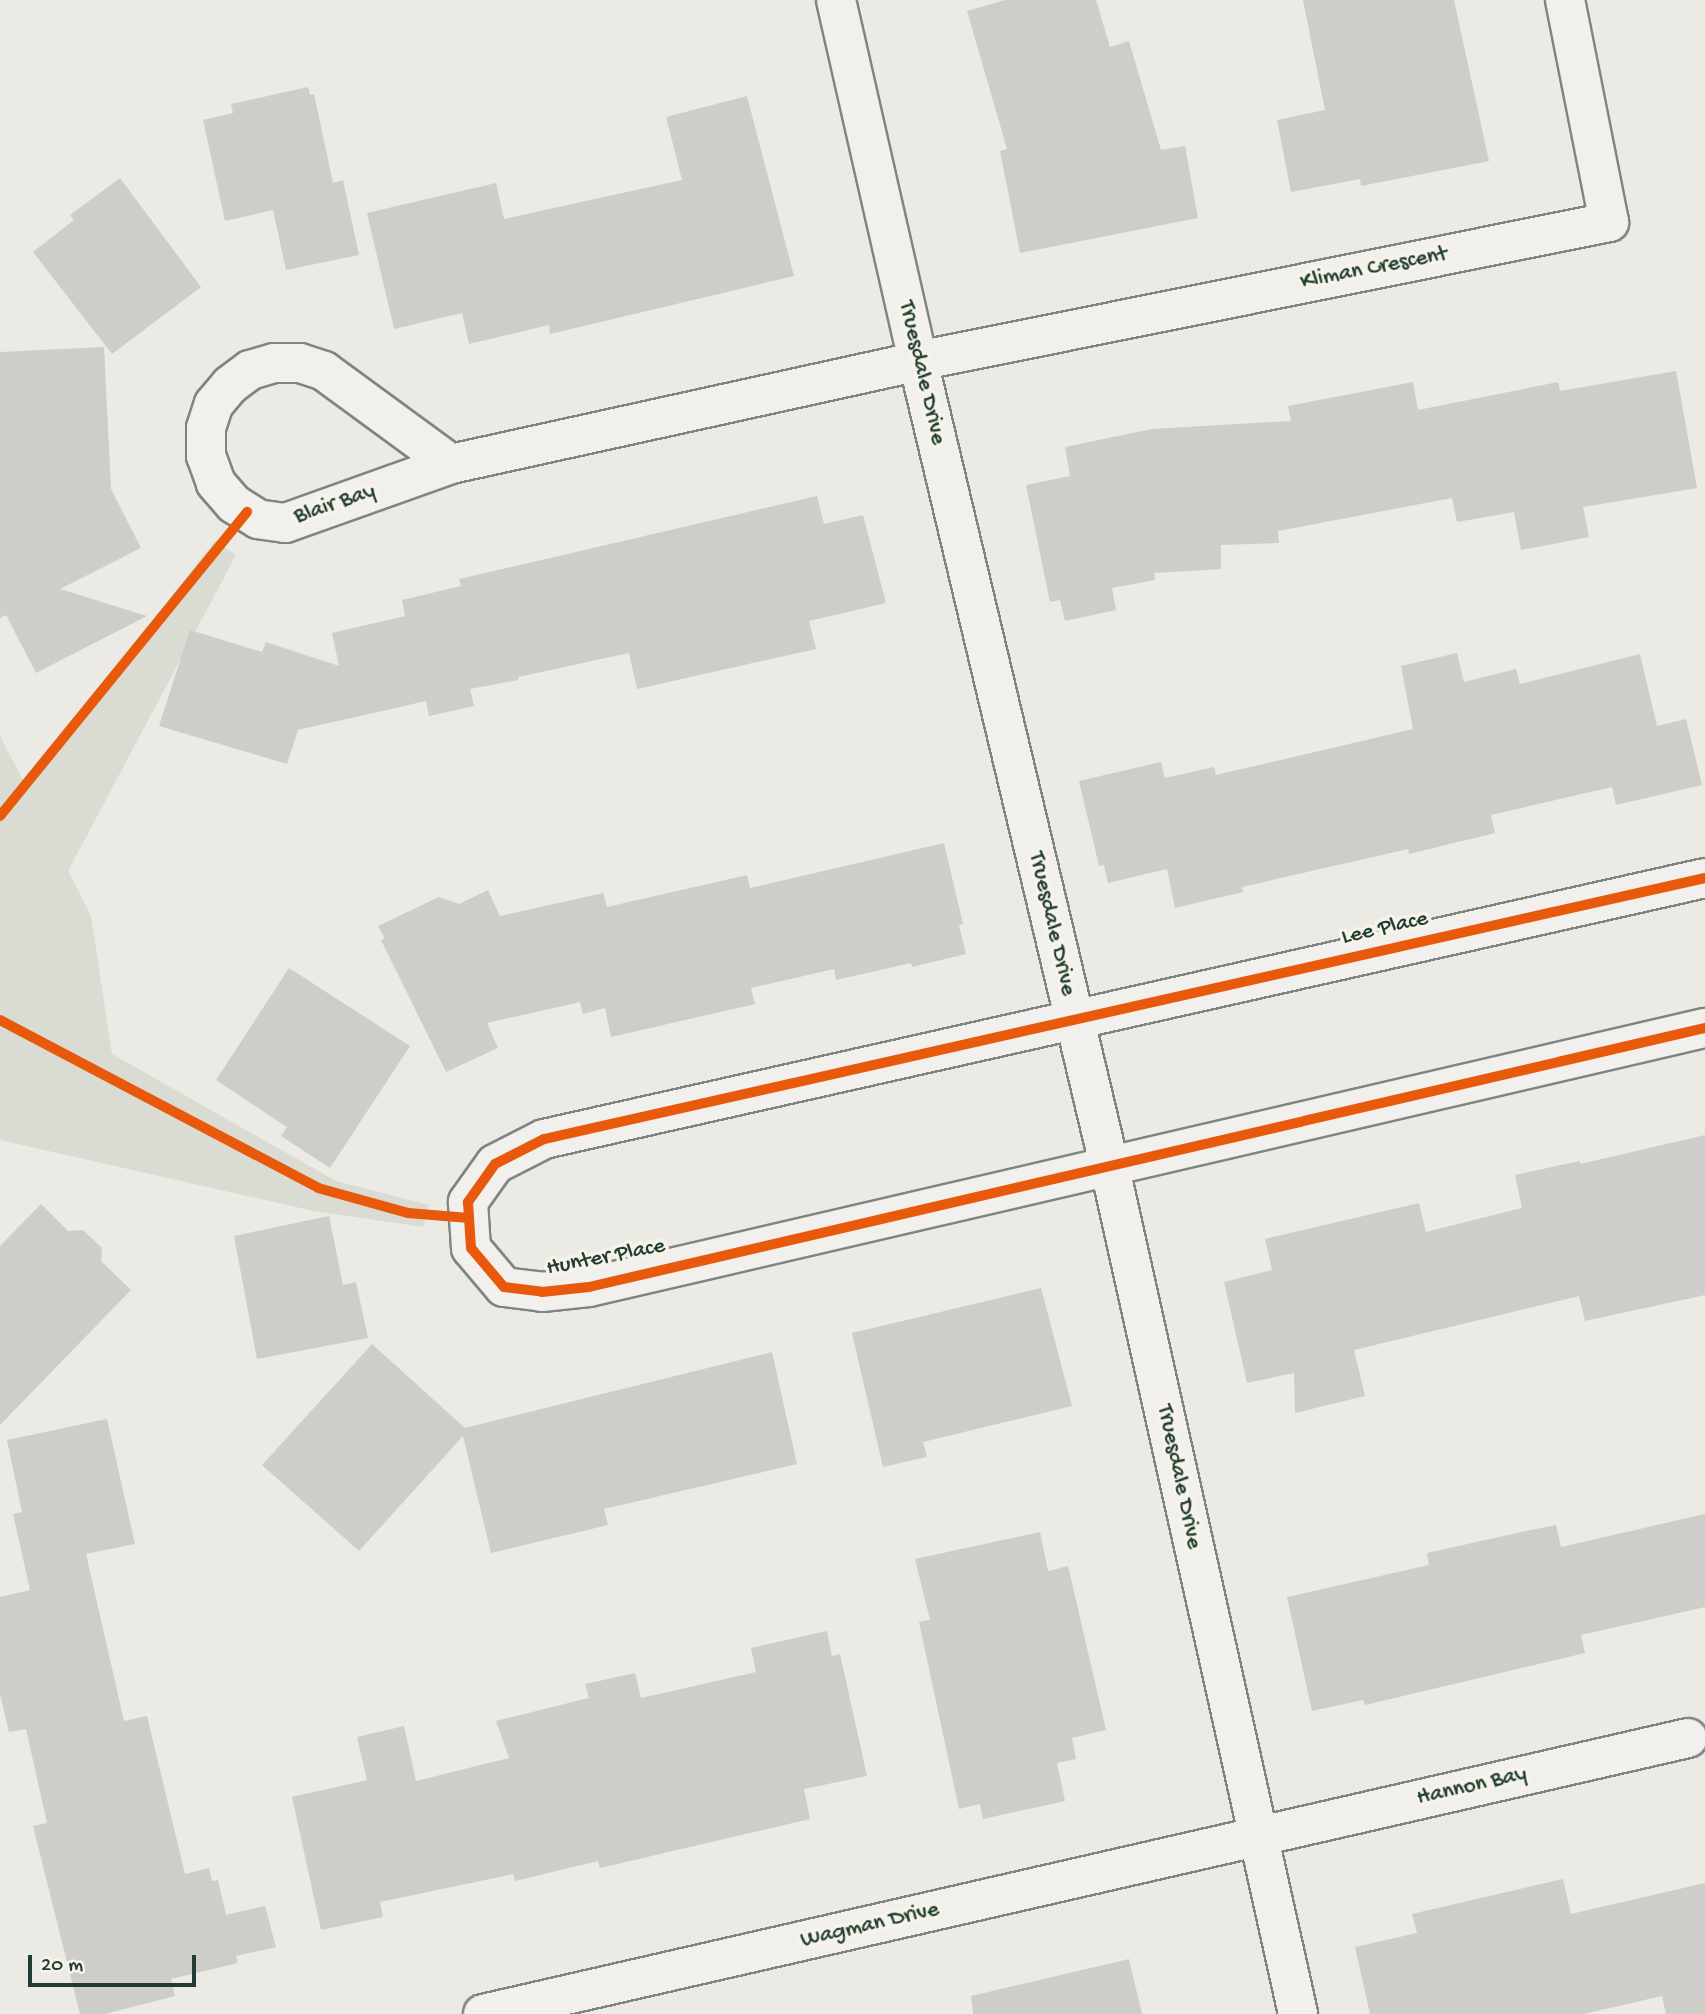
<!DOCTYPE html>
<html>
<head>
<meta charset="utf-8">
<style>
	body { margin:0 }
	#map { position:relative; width:1705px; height:2014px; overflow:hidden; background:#ebeae4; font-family:"Gochi Hand",sans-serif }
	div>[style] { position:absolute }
	.green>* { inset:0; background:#dadbd2 }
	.building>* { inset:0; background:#cdceca }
	.roads { filter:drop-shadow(2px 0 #808581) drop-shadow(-2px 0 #808581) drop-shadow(0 2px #808581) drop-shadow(0 -2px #808581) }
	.minor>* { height:38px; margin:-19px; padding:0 19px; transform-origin:19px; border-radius:19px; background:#f1f0ec }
	.tertiary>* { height:38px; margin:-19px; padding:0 19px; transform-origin:19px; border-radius:19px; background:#f1f0ec }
	.cycleway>* { height:10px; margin:-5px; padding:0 5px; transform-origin:5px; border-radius:5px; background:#e8590c }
	span { translate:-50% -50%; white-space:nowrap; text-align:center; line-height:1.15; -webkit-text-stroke:7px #f7f3e8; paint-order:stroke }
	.street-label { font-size:23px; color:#1f3d34 }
	.scale { position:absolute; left:28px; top:1955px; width:168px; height:32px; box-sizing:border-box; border:4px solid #1f3d34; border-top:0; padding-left:9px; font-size:21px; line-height:24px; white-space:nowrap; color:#1f3d34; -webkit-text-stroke:5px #f7f3e8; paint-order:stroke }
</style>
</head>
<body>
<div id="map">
	<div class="green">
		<div style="clip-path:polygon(215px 541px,236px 555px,68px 871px,91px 916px,112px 1054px,336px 1181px,429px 1205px,423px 1227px,314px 1211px,0 1140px,0 736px,24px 782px)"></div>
	</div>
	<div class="building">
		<div style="clip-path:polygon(1005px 0,1096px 0,1110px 47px,1129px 41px,1161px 150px,1185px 146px,1198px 218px,1020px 253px,1000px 151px,1007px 149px,967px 11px)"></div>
		<div style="clip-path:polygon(1303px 0,1454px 0,1489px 161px,1361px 186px,1360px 179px,1291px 192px,1277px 120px,1325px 110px)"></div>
		<div style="clip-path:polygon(308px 87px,310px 95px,314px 94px,333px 183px,343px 180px,359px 255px,286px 270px,273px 210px,225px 221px,203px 120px,233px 113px,231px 104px)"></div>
		<div style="clip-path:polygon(747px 96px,794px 276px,550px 334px,549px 325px,469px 344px,462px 313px,394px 329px,367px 213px,496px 183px,504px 219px,682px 180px,666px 117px)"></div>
		<div style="clip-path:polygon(120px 178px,201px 287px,112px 354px,33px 252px,74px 220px,70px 215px)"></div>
		<div style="clip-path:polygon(104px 347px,111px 489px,141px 548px,60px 589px,147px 616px,36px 673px,6px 615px,0 618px,0 352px)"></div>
		<div style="clip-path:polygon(1676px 371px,1697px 488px,1583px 507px,1589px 537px,1521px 550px,1514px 512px,1457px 522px,1452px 498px,1278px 531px,1279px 543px,1221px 545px,1221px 569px,1154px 573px,1155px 580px,1112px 588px,1116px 610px,1065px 621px,1060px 600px,1050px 602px,1026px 485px,1070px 476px,1065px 447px,1152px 429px,1291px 421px,1288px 406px,1413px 382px,1418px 410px,1558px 382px,1560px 391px)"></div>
		<div style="clip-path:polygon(817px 496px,824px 524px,863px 515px,886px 603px,809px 621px,816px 649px,637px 689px,629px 653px,518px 677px,518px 680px,470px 689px,474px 706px,429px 716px,426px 701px,298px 730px,287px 764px,159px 726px,190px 630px,262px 652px,266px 642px,339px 666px,332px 633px,405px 616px,402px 600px,461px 586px,459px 579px)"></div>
		<div style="clip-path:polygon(1457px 653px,1464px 682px,1516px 669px,1520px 684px,1640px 654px,1657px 726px,1686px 719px,1702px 785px,1616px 805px,1612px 787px,1491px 815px,1495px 833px,1409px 854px,1408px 849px,1242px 887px,1243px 892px,1175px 908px,1167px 869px,1108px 883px,1104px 865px,1099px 866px,1079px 781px,1161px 762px,1165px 778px,1214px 767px,1216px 775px,1413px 729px,1401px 666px)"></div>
		<div style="clip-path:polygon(944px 843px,963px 924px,959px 925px,966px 954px,912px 967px,911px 963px,836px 980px,834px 969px,751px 988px,755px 1004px,611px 1037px,605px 1008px,583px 1014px,580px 1002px,487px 1023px,498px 1048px,446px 1072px,381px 940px,385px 939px,378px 926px,439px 897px,459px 904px,488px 890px,500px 916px,603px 893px,607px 907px,747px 875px,750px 888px)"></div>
		<div style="clip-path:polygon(289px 968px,410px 1046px,330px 1168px,281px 1136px,287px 1127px,216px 1080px)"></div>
		<div style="clip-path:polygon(1705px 1135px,1705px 1295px,1585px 1321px,1579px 1296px,1354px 1350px,1365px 1396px,1295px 1413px,1294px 1373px,1247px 1383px,1224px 1282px,1272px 1270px,1265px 1239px,1419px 1203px,1426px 1232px,1522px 1208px,1515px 1175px,1580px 1161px,1580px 1164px)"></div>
		<div style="clip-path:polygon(41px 1204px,68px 1231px,83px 1230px,102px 1248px,101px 1261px,131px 1290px,0 1425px,0 1246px)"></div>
		<div style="clip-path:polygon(329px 1216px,343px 1285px,356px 1282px,368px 1338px,257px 1359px,234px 1236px)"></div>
		<div style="clip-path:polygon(1041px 1288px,1072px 1406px,923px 1442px,927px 1457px,883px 1467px,852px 1333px)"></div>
		<div style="clip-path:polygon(372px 1344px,465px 1428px,772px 1352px,797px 1464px,604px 1509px,608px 1525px,491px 1553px,463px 1436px,359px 1551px,262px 1465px)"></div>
		<div style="clip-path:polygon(107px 1419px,135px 1544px,86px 1554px,124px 1721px,147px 1716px,185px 1874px,209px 1868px,212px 1881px,218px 1880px,226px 1915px,265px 1906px,276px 1947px,236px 1956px,238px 1963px,171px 1979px,175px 1996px,105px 2014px,80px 2014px,33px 1826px,47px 1823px,26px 1729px,9px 1732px,0 1694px,0 1597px,30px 1590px,13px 1514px,22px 1512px,7px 1440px)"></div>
		<div style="clip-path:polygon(1705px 1514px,1705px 1607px,1581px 1635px,1585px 1653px,1365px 1705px,1363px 1700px,1312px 1711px,1287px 1597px,1429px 1565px,1427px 1553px,1531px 1530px,1556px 1525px,1561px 1547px)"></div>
		<div style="clip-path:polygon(1040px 1532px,1048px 1571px,1068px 1566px,1106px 1730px,1072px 1738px,1076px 1759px,1057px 1763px,1065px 1801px,983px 1819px,980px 1804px,959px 1809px,919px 1622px,930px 1620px,915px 1559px)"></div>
		<div style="clip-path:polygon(827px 1631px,832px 1656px,840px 1654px,867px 1776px,804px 1789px,810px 1819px,600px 1868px,598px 1861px,515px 1881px,513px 1874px,380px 1902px,383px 1917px,321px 1930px,292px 1797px,367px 1780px,357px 1737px,404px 1726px,416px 1781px,509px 1758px,496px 1721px,589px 1698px,585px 1684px,635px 1673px,641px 1698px,756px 1672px,751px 1648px)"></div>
		<div style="clip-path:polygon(1563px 1879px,1571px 1914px,1705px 1883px,1705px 2014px,1666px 2014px,1662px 1996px,1584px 2014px,1370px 2014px,1355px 1947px,1417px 1933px,1412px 1914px)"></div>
		<div style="clip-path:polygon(1129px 1959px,1142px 2014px,973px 2014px,971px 1996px)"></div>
	</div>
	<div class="roads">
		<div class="minor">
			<div style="left:274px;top:363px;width:26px"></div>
			<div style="left:300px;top:363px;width:25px;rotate:18deg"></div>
			<div style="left:324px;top:371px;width:157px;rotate:36.2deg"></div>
			<div style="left:451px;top:464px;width:176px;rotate:160.4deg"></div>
			<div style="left:285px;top:523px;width:27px;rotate:-172deg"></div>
			<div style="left:258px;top:519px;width:28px;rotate:-148deg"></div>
			<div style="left:234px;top:504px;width:28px;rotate:-131deg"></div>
			<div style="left:216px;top:483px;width:29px;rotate:-110deg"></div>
			<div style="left:206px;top:456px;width:28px;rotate:-90deg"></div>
			<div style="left:206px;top:428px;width:25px;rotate:-72deg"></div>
			<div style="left:214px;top:404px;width:25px;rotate:-50deg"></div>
			<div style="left:230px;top:385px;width:25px;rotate:-37deg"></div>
			<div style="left:250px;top:370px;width:25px;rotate:-16deg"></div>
			<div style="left:451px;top:464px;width:478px;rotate:-12.4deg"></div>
			<div style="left:918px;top:361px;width:705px;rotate:-11.37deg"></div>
			<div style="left:1609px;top:222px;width:226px;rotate:-101.2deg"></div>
			<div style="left:1705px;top:878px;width:1190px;rotate:167.33deg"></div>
			<div style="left:544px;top:1139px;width:55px;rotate:153deg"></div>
			<div style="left:495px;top:1164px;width:47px;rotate:125.4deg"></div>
			<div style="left:468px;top:1202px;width:46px;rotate:86.3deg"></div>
			<div style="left:471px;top:1248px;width:51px;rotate:49.8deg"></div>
			<div style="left:504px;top:1287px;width:38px;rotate:7deg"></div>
			<div style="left:542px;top:1292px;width:47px;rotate:-6.1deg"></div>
			<div style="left:589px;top:1287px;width:1146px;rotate:-13.07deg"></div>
			<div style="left:483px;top:2014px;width:1236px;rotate:-12.9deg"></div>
		</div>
		<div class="tertiary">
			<div style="left:836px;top:0;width:370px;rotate:77.2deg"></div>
			<div style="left:918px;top:361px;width:825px;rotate:76.62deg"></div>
			<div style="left:1109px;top:1164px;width:871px;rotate:77.46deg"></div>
		</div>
	</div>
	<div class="cycleway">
		<div style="left:0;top:816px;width:392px;rotate:-50.9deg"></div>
		<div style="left:1705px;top:878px;width:1190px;rotate:167.33deg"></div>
		<div style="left:544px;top:1139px;width:55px;rotate:153deg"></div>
		<div style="left:495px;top:1164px;width:47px;rotate:125.4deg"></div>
		<div style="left:468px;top:1202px;width:46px;rotate:86.3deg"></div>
		<div style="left:471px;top:1248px;width:51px;rotate:49.8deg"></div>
		<div style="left:504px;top:1287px;width:38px;rotate:7deg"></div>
		<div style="left:542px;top:1292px;width:47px;rotate:-6.1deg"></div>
		<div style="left:589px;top:1287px;width:1146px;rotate:-13.07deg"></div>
		<div style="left:0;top:1020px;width:360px;rotate:27.8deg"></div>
		<div style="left:318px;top:1188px;width:93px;rotate:15.5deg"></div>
		<div style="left:408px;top:1213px;width:61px;rotate:4.7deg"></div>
	</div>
	<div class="street-label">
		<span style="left:1374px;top:269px;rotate:-11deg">Kliman Crescent</span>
		<span style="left:921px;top:373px;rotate:77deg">Truesdale Drive</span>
		<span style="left:335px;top:505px;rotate:-19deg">Blair Bay</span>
		<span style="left:1051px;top:924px;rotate:77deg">Truesdale Drive</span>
		<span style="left:1385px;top:929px;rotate:-13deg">Lee Place</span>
		<span style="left:606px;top:1258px;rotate:-11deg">Hunter Place</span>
		<span style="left:1178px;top:1477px;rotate:78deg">Truesdale Drive</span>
		<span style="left:1472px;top:1787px;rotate:-13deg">Hannon Bay</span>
		<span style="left:870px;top:1926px;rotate:-13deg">Wagman Drive</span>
	</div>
	<div class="scale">20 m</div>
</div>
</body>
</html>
